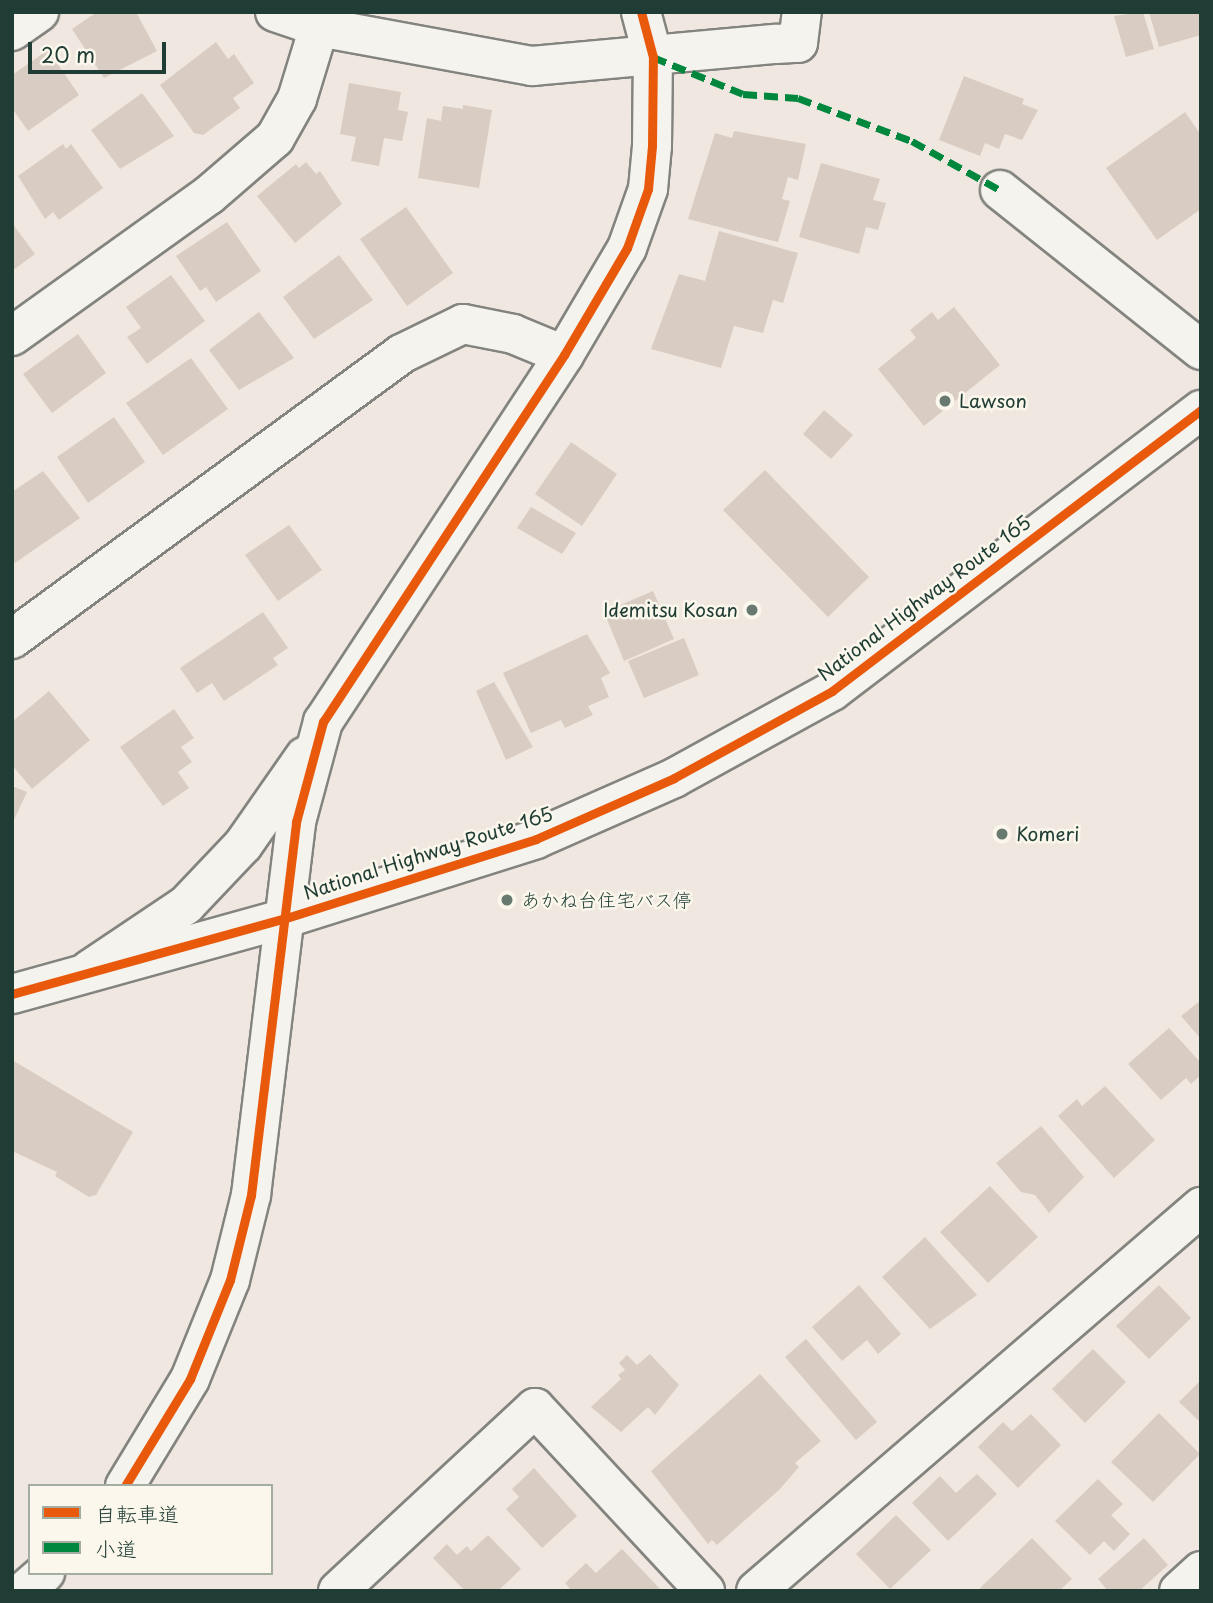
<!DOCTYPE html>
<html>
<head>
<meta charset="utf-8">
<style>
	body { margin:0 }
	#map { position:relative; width:1213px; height:1603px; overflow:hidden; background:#f0e8e0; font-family:"Playpen Sans","Klee One",sans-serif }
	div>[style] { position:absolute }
	.building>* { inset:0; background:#d9ccc3 }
	.roads { filter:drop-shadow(2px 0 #83847f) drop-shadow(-2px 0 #83847f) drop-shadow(0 2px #83847f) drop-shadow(0 -2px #83847f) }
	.street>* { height:38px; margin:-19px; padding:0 19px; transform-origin:19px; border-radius:19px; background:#f5f3ee }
	.secondary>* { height:38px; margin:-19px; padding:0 19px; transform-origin:19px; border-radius:19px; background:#f5f3ee }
	.highway>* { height:38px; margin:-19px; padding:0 19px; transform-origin:19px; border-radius:19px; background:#f5f3ee }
	.quiet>* { height:7px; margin-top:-3.5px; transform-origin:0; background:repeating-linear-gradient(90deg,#00873e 0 14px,transparent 0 21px) }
	.cycleway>* { height:9px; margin:-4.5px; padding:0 4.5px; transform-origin:4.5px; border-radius:4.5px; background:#e8590c }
	.dots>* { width:19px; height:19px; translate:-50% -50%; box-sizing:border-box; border:4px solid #fbf7ec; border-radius:50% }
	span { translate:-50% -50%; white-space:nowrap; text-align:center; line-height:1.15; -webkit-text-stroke:5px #fbf7ec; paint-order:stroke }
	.poi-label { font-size:19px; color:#1f3d34 }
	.left { translate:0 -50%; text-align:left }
	.right { translate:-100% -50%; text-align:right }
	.street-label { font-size:19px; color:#1f3d34 }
	.frame { position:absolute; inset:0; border:14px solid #1f3d34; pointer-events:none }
	.legend { position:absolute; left:28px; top:1484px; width:245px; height:91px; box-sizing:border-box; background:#fbf7ec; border:2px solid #a3ada2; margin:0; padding:9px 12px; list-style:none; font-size:21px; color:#1f3d34 }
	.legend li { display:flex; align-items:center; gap:14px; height:35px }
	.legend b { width:35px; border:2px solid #a3ada2 }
	.scale { position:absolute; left:28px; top:42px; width:138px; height:32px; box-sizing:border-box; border:4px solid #1f3d34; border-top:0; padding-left:9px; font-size:21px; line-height:24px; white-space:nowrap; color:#1f3d34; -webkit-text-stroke:5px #fbf7ec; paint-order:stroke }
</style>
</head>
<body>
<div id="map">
	<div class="building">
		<div style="clip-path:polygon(97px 12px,136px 12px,157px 51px,104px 78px,72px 29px)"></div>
		<div style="clip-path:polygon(1143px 12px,1154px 49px,1126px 57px,1114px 16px)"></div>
		<div style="clip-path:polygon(1149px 12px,1201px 12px,1201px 35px,1159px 47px)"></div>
		<div style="clip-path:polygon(216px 42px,228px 59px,234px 54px,254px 83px,233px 98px,240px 108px,203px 135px,194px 133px,160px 85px)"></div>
		<div style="clip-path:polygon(48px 50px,79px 95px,28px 131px,12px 108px,12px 75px)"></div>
		<div style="clip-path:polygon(964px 76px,1024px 99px,1022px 104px,1038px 110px,1022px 140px,1005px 134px,999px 149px,985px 143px,980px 156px,939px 140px)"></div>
		<div style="clip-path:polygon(349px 83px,401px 92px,398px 110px,408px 112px,402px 141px,384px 138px,379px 166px,351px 161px,356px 137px,340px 134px)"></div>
		<div style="clip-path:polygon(142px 93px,174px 136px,120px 169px,91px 130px)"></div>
		<div style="clip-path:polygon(463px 105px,492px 110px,479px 188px,418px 178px,427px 118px,441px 121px,443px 106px,463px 109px)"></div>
		<div style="clip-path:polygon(1185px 112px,1201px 135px,1201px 209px,1157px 240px,1106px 168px)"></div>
		<div style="clip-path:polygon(734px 131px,806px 144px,798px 180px,788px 177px,782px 199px,790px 201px,778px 242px,688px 219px,715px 133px,732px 138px)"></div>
		<div style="clip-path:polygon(63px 144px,66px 149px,71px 144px,103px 188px,59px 220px,53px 212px,45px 219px,18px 176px)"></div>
		<div style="clip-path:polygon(306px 162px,316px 174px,320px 171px,342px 204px,295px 243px,257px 196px,296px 164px,299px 168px)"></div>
		<div style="clip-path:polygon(821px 163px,880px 179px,873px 200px,886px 203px,878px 230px,866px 227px,859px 254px,799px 237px)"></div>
		<div style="clip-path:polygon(406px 207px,453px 273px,407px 306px,360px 239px)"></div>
		<div style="clip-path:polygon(227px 222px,261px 271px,216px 302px,206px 287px,200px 291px,176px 256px)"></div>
		<div style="clip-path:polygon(12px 223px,35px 254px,12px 271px)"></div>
		<div style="clip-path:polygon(719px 231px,798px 253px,783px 303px,773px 300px,763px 333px,734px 326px,721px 368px,651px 349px,679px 274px,705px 281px)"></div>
		<div style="clip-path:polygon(339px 255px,373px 300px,314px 339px,283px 297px)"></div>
		<div style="clip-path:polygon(171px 275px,205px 321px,147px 364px,127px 337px,141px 328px,126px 307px)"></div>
		<div style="clip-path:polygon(954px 307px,1000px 365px,924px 426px,878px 369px,916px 338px,910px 330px,932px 312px,938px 320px)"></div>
		<div style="clip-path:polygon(259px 312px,294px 358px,239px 390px,209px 350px)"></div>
		<div style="clip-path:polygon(78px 334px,106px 373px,52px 413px,23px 374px)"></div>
		<div style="clip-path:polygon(191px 358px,228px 409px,163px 455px,126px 403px)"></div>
		<div style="clip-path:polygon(824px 410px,853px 435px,831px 459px,803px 434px)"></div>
		<div style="clip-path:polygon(114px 417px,145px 462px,88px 503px,57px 457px)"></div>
		<div style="clip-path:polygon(571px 442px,617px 474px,582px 526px,535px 494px)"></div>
		<div style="clip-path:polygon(765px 470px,869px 577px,828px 617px,723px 510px)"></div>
		<div style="clip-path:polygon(43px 471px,80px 518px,12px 565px,12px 492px)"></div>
		<div style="clip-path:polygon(531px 507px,576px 533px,562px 554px,517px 528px)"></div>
		<div style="clip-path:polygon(289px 525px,322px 570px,278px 601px,245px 555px)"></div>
		<div style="clip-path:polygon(653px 591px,674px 639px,624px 661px,604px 612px)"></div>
		<div style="clip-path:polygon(263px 612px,288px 648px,273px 658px,278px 665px,224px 701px,212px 683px,197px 693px,180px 668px)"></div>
		<div style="clip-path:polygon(587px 634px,610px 673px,601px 678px,609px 697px,588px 706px,593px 715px,565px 728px,561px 720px,531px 733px,503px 673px)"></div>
		<div style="clip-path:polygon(684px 638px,699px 675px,644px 698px,628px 661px)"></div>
		<div style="clip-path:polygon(494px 682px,533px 747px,506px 760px,476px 691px)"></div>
		<div style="clip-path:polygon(49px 691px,90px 740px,32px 789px,12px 765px,12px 722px)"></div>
		<div style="clip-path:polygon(174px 709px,194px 738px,181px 747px,192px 762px,178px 772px,189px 788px,163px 806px,120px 747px)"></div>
		<div style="clip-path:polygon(12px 786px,27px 792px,12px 824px)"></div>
		<div style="clip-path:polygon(1201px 1000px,1201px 1039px,1181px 1016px)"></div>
		<div style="clip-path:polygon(1169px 1028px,1201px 1063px,1201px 1075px,1191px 1084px,1186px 1078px,1161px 1100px,1128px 1064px)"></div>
		<div style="clip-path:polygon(12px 1060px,133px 1132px,96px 1195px,89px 1197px,55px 1176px,57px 1172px,12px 1151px)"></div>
		<div style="clip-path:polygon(1105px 1086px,1155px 1140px,1114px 1178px,1058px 1116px,1077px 1099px,1082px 1106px)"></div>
		<div style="clip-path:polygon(1041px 1126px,1084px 1177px,1049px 1213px,1035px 1195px,1021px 1192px,996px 1163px)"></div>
		<div style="clip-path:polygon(990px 1186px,1038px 1237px,988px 1283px,940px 1232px)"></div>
		<div style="clip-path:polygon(925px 1237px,977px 1295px,930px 1329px,882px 1277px)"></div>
		<div style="clip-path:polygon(859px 1285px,901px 1334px,878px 1354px,867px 1340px,842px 1361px,812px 1327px)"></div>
		<div style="clip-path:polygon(1159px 1285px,1191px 1318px,1149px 1359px,1116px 1326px)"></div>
		<div style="clip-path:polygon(806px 1339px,877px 1422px,856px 1440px,785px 1357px)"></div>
		<div style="clip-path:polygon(1093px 1349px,1126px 1382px,1085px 1423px,1052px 1389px)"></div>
		<div style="clip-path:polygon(650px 1354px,679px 1385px,655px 1415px,648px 1407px,621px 1432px,591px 1407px,621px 1379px,618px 1375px,625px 1370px,619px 1363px,627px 1355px,637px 1365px)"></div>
		<div style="clip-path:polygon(760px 1374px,821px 1441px,795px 1463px,799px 1467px,779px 1490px,717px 1545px,712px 1540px,708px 1544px,651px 1471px)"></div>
		<div style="clip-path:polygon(1201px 1380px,1201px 1423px,1179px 1402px)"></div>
		<div style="clip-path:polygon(1159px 1413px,1200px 1454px,1153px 1502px,1111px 1462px)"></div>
		<div style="clip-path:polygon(1031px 1414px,1061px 1445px,1018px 1488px,978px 1447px,1003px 1422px,1012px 1431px)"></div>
		<div style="clip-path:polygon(534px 1468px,577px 1516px,542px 1548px,506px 1509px,519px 1497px,512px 1489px)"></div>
		<div style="clip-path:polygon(977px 1474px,997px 1494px,948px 1541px,912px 1503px,940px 1476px,956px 1493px)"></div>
		<div style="clip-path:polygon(1098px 1479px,1123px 1504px,1111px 1515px,1130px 1534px,1114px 1551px,1104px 1541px,1090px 1555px,1055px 1521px)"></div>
		<div style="clip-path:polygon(896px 1515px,931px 1550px,890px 1589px,856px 1554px)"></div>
		<div style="clip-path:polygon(488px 1535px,521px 1569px,498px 1591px,465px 1591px,433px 1558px,447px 1544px,457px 1555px,467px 1546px,471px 1551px)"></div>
		<div style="clip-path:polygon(1032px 1538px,1072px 1579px,1059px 1591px,983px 1591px,980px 1588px)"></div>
		<div style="clip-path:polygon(1144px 1538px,1168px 1565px,1139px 1591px,1108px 1591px,1098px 1579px)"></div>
		<div style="clip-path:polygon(622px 1549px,662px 1591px,572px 1591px,565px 1583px,586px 1563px,596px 1573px)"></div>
	</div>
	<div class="roads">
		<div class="street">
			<div style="left:12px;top:31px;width:33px;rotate:-35deg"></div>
			<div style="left:776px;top:44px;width:22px;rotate:-3deg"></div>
			<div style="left:798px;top:43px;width:31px;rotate:-83deg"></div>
			<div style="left:12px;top:336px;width:242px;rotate:-35.6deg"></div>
			<div style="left:209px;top:195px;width:87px;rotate:-40.8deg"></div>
			<div style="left:275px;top:138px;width:45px;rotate:-60.6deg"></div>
			<div style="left:297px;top:99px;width:75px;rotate:-73deg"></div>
			<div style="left:12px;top:639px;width:482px;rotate:-36.2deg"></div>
			<div style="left:401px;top:354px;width:69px;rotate:-25.8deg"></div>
			<div style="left:463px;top:324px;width:51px;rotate:11.3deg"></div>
			<div style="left:513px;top:334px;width:55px;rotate:22.4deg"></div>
			<div style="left:338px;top:1591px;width:269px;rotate:-42.9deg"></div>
			<div style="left:535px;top:1408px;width:250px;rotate:47.1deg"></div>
			<div style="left:756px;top:1591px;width:588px;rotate:-40.79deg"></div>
			<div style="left:1179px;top:1591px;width:30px;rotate:-42deg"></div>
		</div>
		<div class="secondary">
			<div style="left:275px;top:12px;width:46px;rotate:18.8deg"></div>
			<div style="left:319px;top:27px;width:217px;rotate:10.4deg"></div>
			<div style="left:532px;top:66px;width:245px;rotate:-5.2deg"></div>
			<div style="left:1000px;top:190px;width:257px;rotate:38.5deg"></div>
			<div style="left:89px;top:970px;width:117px;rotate:-33.8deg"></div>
			<div style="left:186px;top:905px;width:83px;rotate:-46.5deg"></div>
			<div style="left:243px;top:845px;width:108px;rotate:-55.1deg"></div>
			<div style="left:125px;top:1486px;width:125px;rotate:-58.7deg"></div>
			<div style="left:190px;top:1379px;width:107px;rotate:-68deg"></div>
			<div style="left:230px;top:1280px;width:88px;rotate:-76.1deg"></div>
			<div style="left:251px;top:1195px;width:376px;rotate:-83.1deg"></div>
			<div style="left:296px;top:822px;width:104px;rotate:-74.9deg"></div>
			<div style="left:323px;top:722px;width:439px;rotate:-56.7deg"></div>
			<div style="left:564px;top:355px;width:124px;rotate:-59.5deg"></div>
			<div style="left:627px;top:248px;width:63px;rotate:-70.4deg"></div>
			<div style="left:648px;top:189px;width:43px;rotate:-84.7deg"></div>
			<div style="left:652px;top:146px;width:89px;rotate:-89.4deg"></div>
			<div style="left:653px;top:57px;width:47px;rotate:-104.9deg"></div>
			<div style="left:24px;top:1591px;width:28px;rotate:-41deg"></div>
		</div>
		<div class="highway">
			<div style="left:12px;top:994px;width:281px;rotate:-15.5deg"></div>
			<div style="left:283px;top:919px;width:265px;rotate:-17.5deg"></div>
			<div style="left:536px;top:839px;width:151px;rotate:-23.8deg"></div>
			<div style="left:674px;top:778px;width:180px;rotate:-28.8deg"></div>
			<div style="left:832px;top:691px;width:464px;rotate:-37.3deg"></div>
		</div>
	</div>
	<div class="quiet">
		<div style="left:653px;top:57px;width:97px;rotate:22.3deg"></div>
		<div style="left:743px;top:94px;width:55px;rotate:4.2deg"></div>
		<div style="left:798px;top:98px;width:122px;rotate:20.7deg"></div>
		<div style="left:912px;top:141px;width:101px;rotate:29.1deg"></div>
	</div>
	<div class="cycleway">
		<div style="left:12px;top:994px;width:281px;rotate:-15.5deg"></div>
		<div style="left:283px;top:919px;width:265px;rotate:-17.5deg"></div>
		<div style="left:536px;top:839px;width:151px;rotate:-23.8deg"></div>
		<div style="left:674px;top:778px;width:180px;rotate:-28.8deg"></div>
		<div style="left:832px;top:691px;width:464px;rotate:-37.3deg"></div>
		<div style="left:125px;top:1486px;width:125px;rotate:-58.7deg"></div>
		<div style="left:190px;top:1379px;width:107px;rotate:-68deg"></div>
		<div style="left:230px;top:1280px;width:88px;rotate:-76.1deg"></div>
		<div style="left:251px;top:1195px;width:376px;rotate:-83.1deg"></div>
		<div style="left:296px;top:822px;width:104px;rotate:-74.9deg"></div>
		<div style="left:323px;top:722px;width:439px;rotate:-56.7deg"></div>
		<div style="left:564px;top:355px;width:124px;rotate:-59.5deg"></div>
		<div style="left:627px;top:248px;width:63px;rotate:-70.4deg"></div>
		<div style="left:648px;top:189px;width:43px;rotate:-84.7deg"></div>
		<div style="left:652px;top:146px;width:89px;rotate:-89.4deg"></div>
		<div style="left:653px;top:57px;width:47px;rotate:-104.9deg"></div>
	</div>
	<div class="dots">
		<div style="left:945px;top:401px;background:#687970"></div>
		<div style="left:752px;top:610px;background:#687970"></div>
		<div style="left:1002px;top:834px;background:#687970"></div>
		<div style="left:507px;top:900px;background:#687970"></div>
	</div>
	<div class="poi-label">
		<span class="left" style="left:959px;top:401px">Lawson</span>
		<span class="right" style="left:738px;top:610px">Idemitsu Kosan</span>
		<span class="left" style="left:1016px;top:834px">Komeri</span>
		<span class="left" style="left:521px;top:900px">あかね台住宅バス停</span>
	</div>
	<div class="street-label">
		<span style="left:924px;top:598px;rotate:-37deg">National Highway Route 165</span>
		<span style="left:428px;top:853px;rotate:-18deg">National Highway Route 165</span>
	</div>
	<div class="frame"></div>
	<ul class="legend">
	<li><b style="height:9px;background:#e8590c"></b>自転車道</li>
	<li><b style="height:9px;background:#00873e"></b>小道</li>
	</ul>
	<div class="scale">20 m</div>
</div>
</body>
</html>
